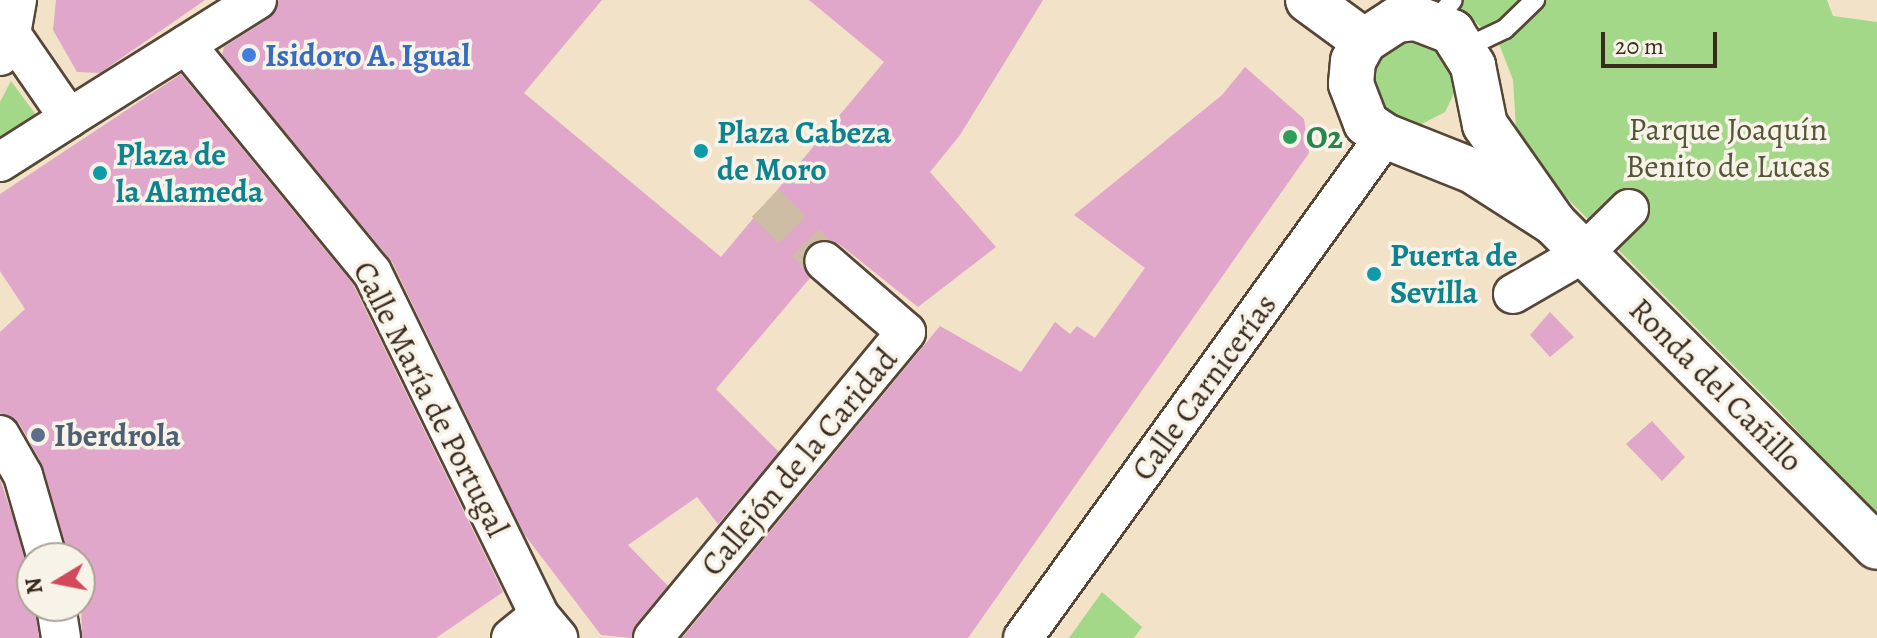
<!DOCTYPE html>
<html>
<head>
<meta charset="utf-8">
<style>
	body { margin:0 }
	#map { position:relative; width:1877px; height:638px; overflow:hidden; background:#f2e2c7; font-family:Alegreya,serif }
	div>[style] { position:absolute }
	.green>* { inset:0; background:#a3d888 }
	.building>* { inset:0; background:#e0a7ca }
	.street-tunnel>* { height:38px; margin-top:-19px; transform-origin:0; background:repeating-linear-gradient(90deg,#cdbda5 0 38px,transparent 0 57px) }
	.roads { filter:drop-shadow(2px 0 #564637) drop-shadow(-2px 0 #564637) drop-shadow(0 2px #564637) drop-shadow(0 -2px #564637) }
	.lane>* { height:18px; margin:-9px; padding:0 9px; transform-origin:9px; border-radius:9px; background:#fff }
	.street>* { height:38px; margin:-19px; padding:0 19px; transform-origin:19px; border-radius:19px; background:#fff }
	.primary>* { height:44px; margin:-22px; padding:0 22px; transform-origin:22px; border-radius:22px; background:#fff }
	.dots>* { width:22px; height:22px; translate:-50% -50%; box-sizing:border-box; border:4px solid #f7f3e8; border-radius:50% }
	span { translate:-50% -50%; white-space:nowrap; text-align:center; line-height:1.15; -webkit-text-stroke:7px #f7f3e8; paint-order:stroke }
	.shop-label { font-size:32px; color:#366cbe; font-weight:700 }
	.left { translate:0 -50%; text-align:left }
	.park-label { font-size:32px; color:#555638 }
	.culture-label { font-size:32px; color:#0d838f; font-weight:700 }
	.leisure-label { font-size:32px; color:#27864d; font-weight:700 }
	.street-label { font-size:32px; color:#3b2a1e }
	.service-label { font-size:32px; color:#4e5e75; font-weight:700 }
	.north { position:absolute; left:16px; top:542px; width:80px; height:80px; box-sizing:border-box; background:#f7f3e8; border:2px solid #aca397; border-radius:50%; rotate:260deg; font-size:22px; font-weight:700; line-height:32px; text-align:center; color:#3b2a1e }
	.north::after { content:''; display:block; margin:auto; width:28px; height:36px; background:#d1495b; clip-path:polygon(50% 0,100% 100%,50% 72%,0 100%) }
	.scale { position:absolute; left:1601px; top:32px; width:116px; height:36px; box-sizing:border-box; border:4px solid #3b2a1e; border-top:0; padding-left:10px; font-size:24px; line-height:28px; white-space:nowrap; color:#3b2a1e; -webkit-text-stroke:6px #f7f3e8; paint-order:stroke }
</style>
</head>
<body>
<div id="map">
	<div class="green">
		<div style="clip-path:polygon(1452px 0,1827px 0,1833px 16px,1877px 22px,1877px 518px,1779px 411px,1526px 157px,1516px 129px,1513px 80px,1499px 44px)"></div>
		<div style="clip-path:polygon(1398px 35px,1441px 44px,1458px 85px,1445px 112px,1418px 126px,1389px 120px,1367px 67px)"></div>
		<div style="clip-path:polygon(11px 81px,39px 119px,0 142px,0 102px)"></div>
		<div style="clip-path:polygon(1102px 592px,1142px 627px,1134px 638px,1069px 638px)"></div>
	</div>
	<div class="building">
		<div style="clip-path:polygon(56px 0,205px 0,100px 73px,77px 72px,53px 30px)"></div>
		<div style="clip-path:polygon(279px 0,602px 0,524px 93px,721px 257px,884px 62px,809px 0,1043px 0,960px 135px,930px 172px,996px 247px,918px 307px,839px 244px,818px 240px,808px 246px,802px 258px,810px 278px,716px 389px,779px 452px,718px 524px,697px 497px,628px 545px,668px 586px,636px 624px,632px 638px,601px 635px,524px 534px,392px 262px,222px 55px,224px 47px,269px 18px)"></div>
		<div style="clip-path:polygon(1245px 67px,1304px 119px,1309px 153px,968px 638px,682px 638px,940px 326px,1021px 372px,1055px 322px,1070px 334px,1077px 326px,1095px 338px,1145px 268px,1074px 215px,1222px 95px)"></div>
		<div style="clip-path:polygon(181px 74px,353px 284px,503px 592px,436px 638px,82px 638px,80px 558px,68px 558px,42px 464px,19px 423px,0 413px,0 332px,25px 309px,0 271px,0 194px)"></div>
		<div style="clip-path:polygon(1550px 312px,1574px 337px,1550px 357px,1530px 335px)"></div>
		<div style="clip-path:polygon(1652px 421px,1685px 457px,1662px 481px,1626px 444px)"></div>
		<div style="clip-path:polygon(0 479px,32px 574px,39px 638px,0 638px)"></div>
	</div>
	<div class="street-tunnel">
		<div style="left:765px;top:203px;width:83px;rotate:44.5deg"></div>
	</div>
	<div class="roads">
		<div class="lane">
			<div style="left:1435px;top:22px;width:28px;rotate:-51deg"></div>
			<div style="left:1465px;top:48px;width:44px;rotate:-25.4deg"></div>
			<div style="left:1505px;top:29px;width:42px;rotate:-44deg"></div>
		</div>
		<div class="street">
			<div style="left:186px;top:45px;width:293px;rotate:50.7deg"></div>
			<div style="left:372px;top:272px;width:381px;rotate:64deg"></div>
			<div style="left:0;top:56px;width:25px;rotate:-63deg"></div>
			<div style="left:11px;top:34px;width:35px;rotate:-80deg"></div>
			<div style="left:69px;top:118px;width:222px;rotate:-32.1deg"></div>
			<div style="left:0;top:162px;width:82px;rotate:-32.5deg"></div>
			<div style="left:69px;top:118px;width:102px;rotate:-124.6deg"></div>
			<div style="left:1513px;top:294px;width:82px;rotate:-30deg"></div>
			<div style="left:1584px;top:253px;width:63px;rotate:-44.4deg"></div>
			<div style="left:0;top:435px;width:46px;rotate:60.1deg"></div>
			<div style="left:23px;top:475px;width:86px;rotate:73.9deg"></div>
			<div style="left:56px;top:606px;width:32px;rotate:81deg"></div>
			<div style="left:511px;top:638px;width:36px;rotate:-39deg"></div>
			<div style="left:539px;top:615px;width:30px;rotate:50deg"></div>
			<div style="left:653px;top:638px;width:397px;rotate:-50.4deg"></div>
			<div style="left:906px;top:332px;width:108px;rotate:-139.1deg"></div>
			<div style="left:1023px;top:638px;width:619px;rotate:-54.2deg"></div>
		</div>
		<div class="primary">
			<div style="left:1308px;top:0;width:69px;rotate:36.2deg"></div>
			<div style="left:1554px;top:223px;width:96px;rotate:-147.3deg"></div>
			<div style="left:1473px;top:171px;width:95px;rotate:-158.3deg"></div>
			<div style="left:1385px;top:136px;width:23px;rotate:-146deg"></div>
			<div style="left:1366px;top:123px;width:42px;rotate:-111deg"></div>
			<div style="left:1351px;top:84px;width:23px;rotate:-85deg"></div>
			<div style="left:1353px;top:61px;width:23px;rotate:-61deg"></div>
			<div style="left:1364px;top:41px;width:38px;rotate:-33deg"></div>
			<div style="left:1396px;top:20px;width:20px;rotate:-6deg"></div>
			<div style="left:1416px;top:18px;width:39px;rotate:21deg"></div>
			<div style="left:1452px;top:32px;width:40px;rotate:58deg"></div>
			<div style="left:1473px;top:66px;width:60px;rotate:78.5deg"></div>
			<div style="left:1485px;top:125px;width:120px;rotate:54.9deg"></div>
			<div style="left:1554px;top:223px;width:457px;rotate:45.1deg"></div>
		</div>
	</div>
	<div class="dots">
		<div style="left:249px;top:55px;background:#3f7fe0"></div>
		<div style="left:1290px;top:137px;background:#2e9e5b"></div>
		<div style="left:701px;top:151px;background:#0f9aa8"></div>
		<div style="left:100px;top:173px;background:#0f9aa8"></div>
		<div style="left:1374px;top:274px;background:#0f9aa8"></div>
		<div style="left:38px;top:435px;background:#5c6f8a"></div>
	</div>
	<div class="shop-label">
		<span class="left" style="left:265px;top:55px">Isidoro A. Igual</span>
	</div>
	<div class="park-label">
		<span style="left:1728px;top:148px">Parque Joaquín<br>Benito de Lucas</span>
	</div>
	<div class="culture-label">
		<span class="left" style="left:717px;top:151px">Plaza Cabeza<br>de Moro</span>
		<span class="left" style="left:116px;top:173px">Plaza de<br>la Alameda</span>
		<span class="left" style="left:1390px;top:274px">Puerta de<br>Sevilla</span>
	</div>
	<div class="leisure-label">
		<span class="left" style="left:1306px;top:137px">O2</span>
	</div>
	<div class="street-label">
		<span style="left:1716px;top:385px;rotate:45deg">Ronda del Cañillo</span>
		<span style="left:1204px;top:387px;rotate:-54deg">Calle Carnicerías</span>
		<span style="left:431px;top:399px;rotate:63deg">Calle María de Portugal</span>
		<span style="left:799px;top:462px;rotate:-50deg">Callejón de la Caridad</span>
	</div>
	<div class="service-label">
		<span class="left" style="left:54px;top:435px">Iberdrola</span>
	</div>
	<div class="north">N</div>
	<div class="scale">20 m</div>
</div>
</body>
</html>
